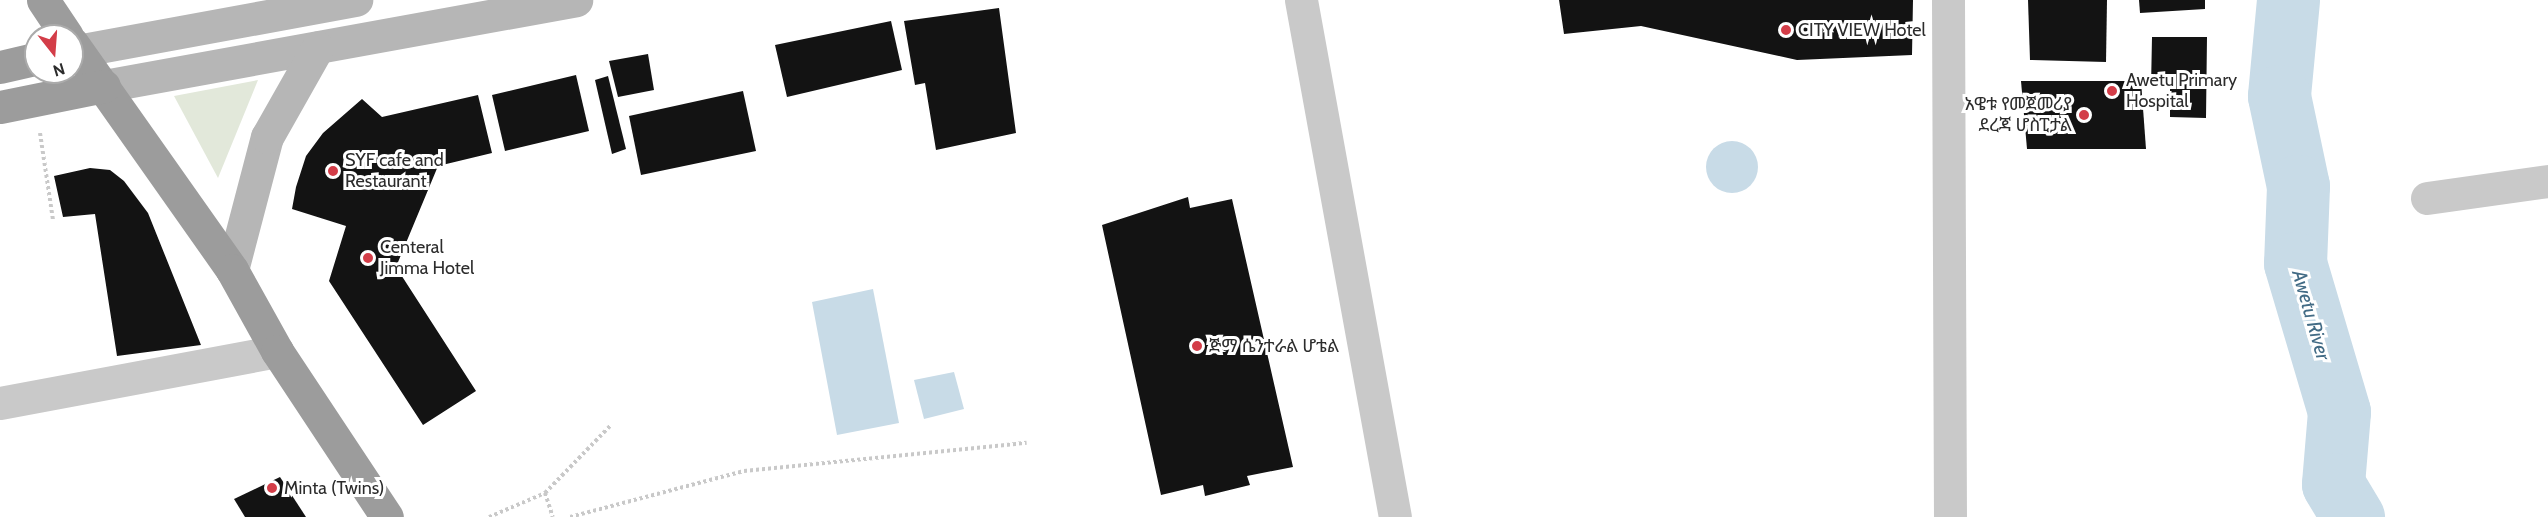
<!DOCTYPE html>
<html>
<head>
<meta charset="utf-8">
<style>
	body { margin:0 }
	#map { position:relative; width:2548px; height:517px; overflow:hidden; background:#fff; font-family:Cabin,"Noto Sans Ethiopic",sans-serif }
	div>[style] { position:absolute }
	.green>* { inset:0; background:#e2e8da }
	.water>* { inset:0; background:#c8dbe7 }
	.round { border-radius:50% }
	.river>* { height:63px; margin:-31.5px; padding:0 31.5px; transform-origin:31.5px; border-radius:31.5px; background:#c8dbe7 }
	.building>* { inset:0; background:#131313 }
	.path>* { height:4px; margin-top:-2px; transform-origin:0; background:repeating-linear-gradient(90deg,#c9c9c9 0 3px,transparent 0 6px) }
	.minor>* { height:33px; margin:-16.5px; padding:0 16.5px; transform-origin:16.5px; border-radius:16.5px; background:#c9c9c9 }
	.tertiary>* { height:33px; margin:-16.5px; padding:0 16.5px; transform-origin:16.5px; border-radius:16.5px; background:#c9c9c9 }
	.secondary>* { height:33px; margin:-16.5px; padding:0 16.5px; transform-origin:16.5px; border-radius:16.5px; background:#b6b6b6 }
	.trunk>* { height:33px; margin:-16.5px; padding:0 16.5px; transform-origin:16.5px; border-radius:16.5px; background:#9c9c9c }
	.dots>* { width:16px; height:16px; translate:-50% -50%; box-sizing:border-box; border:3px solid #fff; border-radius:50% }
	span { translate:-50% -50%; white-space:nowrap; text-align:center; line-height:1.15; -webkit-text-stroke:6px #fff; paint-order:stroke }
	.poi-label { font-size:18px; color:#2c2c2c }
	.left { translate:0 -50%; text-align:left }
	.right { translate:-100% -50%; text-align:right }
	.water-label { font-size:20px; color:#426b85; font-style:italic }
	.north { position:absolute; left:24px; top:24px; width:60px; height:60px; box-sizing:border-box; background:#fff; border:2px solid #ababab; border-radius:50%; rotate:163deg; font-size:16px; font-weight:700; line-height:24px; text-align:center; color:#2c2c2c }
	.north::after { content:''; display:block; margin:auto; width:21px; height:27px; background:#d33d48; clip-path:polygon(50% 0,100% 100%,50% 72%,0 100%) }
</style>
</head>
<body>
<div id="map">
	<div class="green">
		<div style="clip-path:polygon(258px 80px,218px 178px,174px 96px)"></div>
	</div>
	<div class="water">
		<div class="round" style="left:1706px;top:141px;width:52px;height:52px"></div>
		<div style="clip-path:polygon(873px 289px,899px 423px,837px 435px,812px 302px)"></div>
		<div style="clip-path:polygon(954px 372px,964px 409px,924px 419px,914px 380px)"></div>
	</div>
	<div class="river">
		<div style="left:2288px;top:0;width:96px;rotate:95.4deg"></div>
		<div style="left:2279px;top:96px;width:92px;rotate:78.1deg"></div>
		<div style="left:2298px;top:186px;width:77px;rotate:92.2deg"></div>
		<div style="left:2295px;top:263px;width:155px;rotate:73.5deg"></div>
		<div style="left:2339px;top:412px;width:72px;rotate:94.8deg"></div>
		<div style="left:2333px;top:484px;width:39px;rotate:59deg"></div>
	</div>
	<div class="building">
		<div style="clip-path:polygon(1559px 0,1913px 0,1912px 55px,1797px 60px,1641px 26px,1564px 34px)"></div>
		<div style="clip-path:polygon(2028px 0,2107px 0,2106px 62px,2030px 60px)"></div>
		<div style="clip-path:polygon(2139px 0,2205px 0,2205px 9px,2140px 13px)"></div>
		<div style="clip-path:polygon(999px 8px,1016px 133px,936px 150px,925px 83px,915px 85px,904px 21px)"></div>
		<div style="clip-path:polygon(891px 21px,902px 70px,787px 97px,775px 45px)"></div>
		<div style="clip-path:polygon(2152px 37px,2207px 37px,2206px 118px,2170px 117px,2170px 88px,2151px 87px)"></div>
		<div style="clip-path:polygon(648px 54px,654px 90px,618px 97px,609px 61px)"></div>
		<div style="clip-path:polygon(576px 75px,589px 131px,505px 151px,492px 95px)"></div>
		<div style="clip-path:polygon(608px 76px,626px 149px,612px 154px,595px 80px)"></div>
		<div style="clip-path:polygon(2021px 81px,2141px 81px,2146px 149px,2027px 149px)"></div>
		<div style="clip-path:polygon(743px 91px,756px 151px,641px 175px,629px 116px)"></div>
		<div style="clip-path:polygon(478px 95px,492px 153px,438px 166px,396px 267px,476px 391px,423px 425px,329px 281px,346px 226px,292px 209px,296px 187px,306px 156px,323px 133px,362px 99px,382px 117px)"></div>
		<div style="clip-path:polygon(90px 168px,110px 170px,124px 181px,148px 213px,201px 345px,117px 356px,95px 214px,63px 217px,54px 176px)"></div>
		<div style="clip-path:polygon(1188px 197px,1190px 208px,1232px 199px,1293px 467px,1247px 476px,1250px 485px,1205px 496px,1203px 485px,1161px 495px,1102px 225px)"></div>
		<div style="clip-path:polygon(280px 477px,306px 517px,245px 517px,234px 499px)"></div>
	</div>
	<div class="path">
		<div style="left:40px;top:133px;width:88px;rotate:81.5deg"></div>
		<div style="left:545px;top:493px;width:95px;rotate:-45.9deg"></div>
		<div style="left:489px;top:517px;width:61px;rotate:-23.2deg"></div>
		<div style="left:545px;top:493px;width:25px;rotate:72deg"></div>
		<div style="left:570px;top:517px;width:180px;rotate:-14.8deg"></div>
		<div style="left:744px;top:471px;width:284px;rotate:-5.7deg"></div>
	</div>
	<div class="minor">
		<div style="left:1301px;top:0;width:525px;rotate:79.7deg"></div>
		<div style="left:2427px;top:198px;width:122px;rotate:-8deg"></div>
		<div style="left:0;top:403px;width:282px;rotate:-10.6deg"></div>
	</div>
	<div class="tertiary">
		<div style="left:1948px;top:0;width:517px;rotate:89.78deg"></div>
	</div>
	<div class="secondary">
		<div style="left:77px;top:51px;width:284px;rotate:-10.4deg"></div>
		<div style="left:104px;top:86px;width:480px;rotate:-10.3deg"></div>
		<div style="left:232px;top:270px;width:138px;rotate:-75.3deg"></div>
		<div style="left:267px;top:137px;width:103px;rotate:-60.5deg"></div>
	</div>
	<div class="trunk">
		<div style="left:43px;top:0;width:43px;rotate:56.3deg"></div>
		<div style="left:72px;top:43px;width:278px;rotate:54.8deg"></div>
		<div style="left:232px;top:270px;width:93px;rotate:60.9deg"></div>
		<div style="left:277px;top:351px;width:199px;rotate:56.5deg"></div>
		<div style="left:0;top:67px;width:37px;rotate:-13deg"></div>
		<div style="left:0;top:107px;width:106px;rotate:-11.4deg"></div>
	</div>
	<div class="dots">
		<div style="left:1786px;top:30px;background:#d33d48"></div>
		<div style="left:2112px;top:91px;background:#d33d48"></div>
		<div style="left:2084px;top:115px;background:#d33d48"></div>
		<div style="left:333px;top:171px;background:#d33d48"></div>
		<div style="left:368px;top:258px;background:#d33d48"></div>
		<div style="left:1197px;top:346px;background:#d33d48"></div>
		<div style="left:272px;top:488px;background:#d33d48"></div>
	</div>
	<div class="poi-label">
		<span class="left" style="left:1798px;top:30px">CITY VIEW Hotel</span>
		<span class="left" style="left:2126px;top:91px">Awetu Primary<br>Hospital</span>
		<span class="right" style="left:2072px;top:115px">አዌቱ የመጀመሪያ<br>ደረጃ ሆስፒታል</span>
		<span class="left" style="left:345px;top:171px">SYF cafe and<br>Restaurant</span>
		<span class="left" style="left:380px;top:258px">Centeral<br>Jimma Hotel</span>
		<span class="left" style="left:1209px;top:346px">ጅማ ሴንተራል ሆቴል</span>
		<span class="left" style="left:284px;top:488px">Minta (Twins)</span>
	</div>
	<div class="water-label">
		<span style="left:2311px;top:315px;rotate:74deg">Awetu River</span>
	</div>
	<div class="north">N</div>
</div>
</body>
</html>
